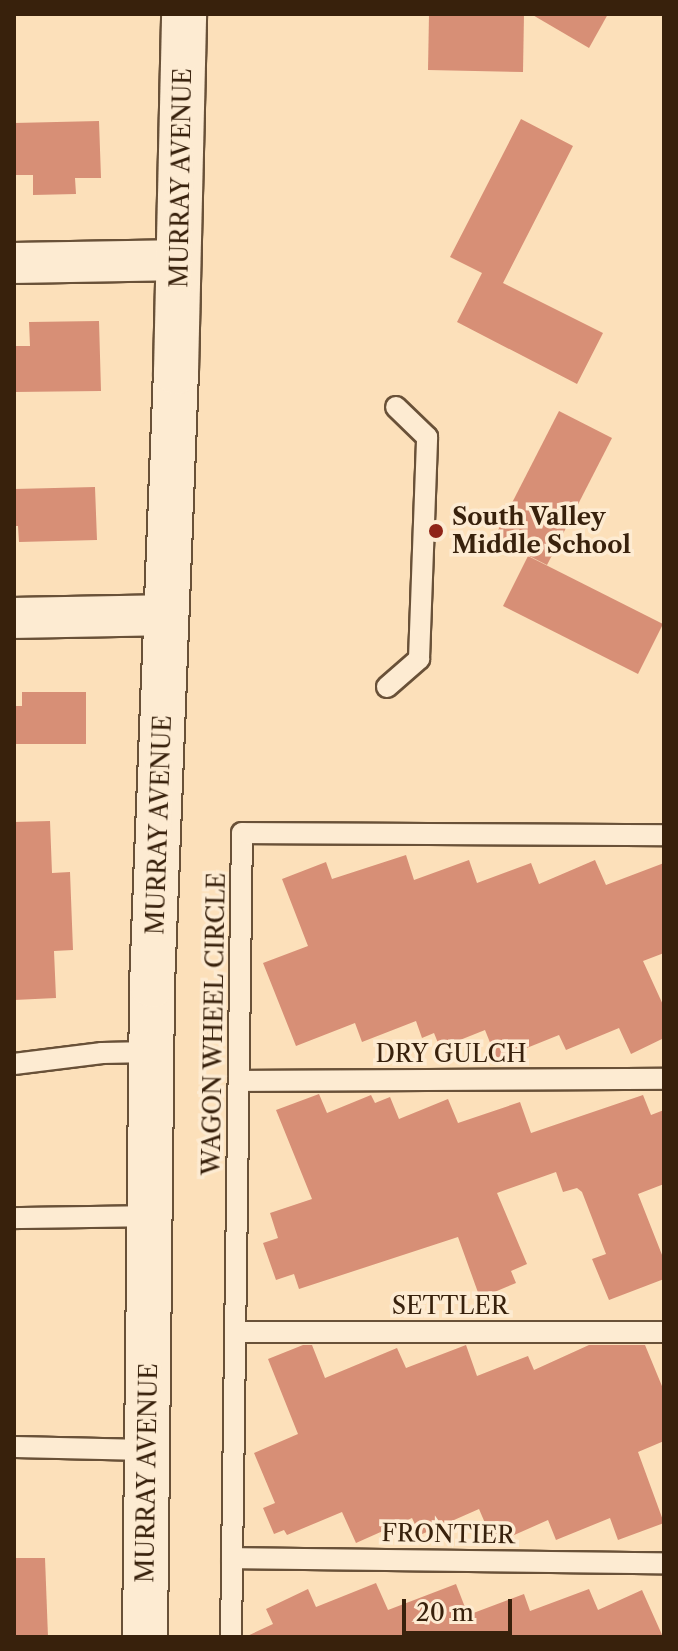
<!DOCTYPE html>
<html>
<head>
<meta charset="utf-8">
<style>
	body { margin:0 }
	#map { position:relative; width:678px; height:1651px; overflow:hidden; background:#fce0ba; font-family:"Libre Caslon Text",serif }
	div>[style] { position:absolute }
	.building>* { inset:0; background:#d78f76 }
	.roads { filter:drop-shadow(2px 0 #695138) drop-shadow(-2px 0 #695138) drop-shadow(0 2px #695138) drop-shadow(0 -2px #695138) }
	.service>* { height:20px; margin:-10px; padding:0 10px; transform-origin:10px; border-radius:10px; background:#fdebd2 }
	.minor>* { height:40px; margin:-20px; padding:0 20px; transform-origin:20px; border-radius:20px; background:#fdebd2 }
	.tertiary>* { height:44px; margin:-22px; padding:0 22px; transform-origin:22px; border-radius:22px; background:#fdebd2 }
	.dots>* { width:22px; height:22px; translate:-50% -50%; box-sizing:border-box; border:4px solid #fdebd2; border-radius:50% }
	span { translate:-50% -50%; white-space:nowrap; text-align:center; line-height:1.15; -webkit-text-stroke:7px #fdebd2; paint-order:stroke }
	.street-label { font-size:24px; color:#38210c }
	.poi-label { font-size:24px; color:#38210c; font-weight:700 }
	.left { translate:0 -50%; text-align:left }
	.frame { position:absolute; inset:0; border:16px solid #38210c; pointer-events:none }
	.scale { position:absolute; left:402px; top:1599px; width:110px; height:36px; box-sizing:border-box; border:4px solid #38210c; border-top:0; padding-left:10px; font-size:24px; line-height:28px; white-space:nowrap; color:#38210c; -webkit-text-stroke:6px #fdebd2; paint-order:stroke }
</style>
</head>
<body>
<div id="map">
	<div class="building">
		<div style="clip-path:polygon(429px 14px,524px 14px,523px 72px,428px 70px)"></div>
		<div style="clip-path:polygon(531px 14px,608px 14px,589px 48px)"></div>
		<div style="clip-path:polygon(521px 119px,573px 146px,503px 283px,603px 333px,577px 384px,457px 322px,482px 273px,450px 257px)"></div>
		<div style="clip-path:polygon(99px 121px,101px 178px,75px 178px,76px 194px,33px 195px,33px 175px,14px 175px,14px 123px)"></div>
		<div style="clip-path:polygon(99px 321px,101px 391px,14px 392px,14px 346px,30px 346px,29px 322px)"></div>
		<div style="clip-path:polygon(559px 411px,612px 438px,547px 565px,494px 538px)"></div>
		<div style="clip-path:polygon(95px 487px,97px 540px,19px 542px,18px 526px,14px 526px,14px 489px)"></div>
		<div style="clip-path:polygon(528px 556px,663px 624px,638px 674px,503px 606px)"></div>
		<div style="clip-path:polygon(22px 692px,86px 692px,86px 744px,14px 744px,14px 706px,22px 706px)"></div>
		<div style="clip-path:polygon(50px 821px,52px 873px,70px 872px,73px 950px,54px 951px,56px 998px,14px 1000px,14px 822px)"></div>
		<div style="clip-path:polygon(406px 855px,414px 880px,469px 860px,477px 883px,531px 863px,539px 884px,595px 860px,606px 885px,664px 863px,664px 953px,643px 961px,664px 1007px,664px 1038px,631px 1054px,619px 1028px,566px 1050px,559px 1035px,497px 1060px,485px 1030px,440px 1048px,434px 1033px,422px 1038px,416px 1021px,362px 1042px,355px 1023px,296px 1046px,263px 963px,308px 946px,282px 879px,326px 862px,332px 879px)"></div>
		<div style="clip-path:polygon(319px 1094px,327px 1113px,371px 1095px,375px 1103px,390px 1097px,399px 1119px,448px 1099px,458px 1123px,520px 1102px,531px 1133px,643px 1095px,651px 1115px,664px 1110px,664px 1184px,638px 1194px,664px 1260px,664px 1279px,609px 1300px,592px 1259px,606px 1254px,582px 1192px,577px 1188px,563px 1192px,556px 1172px,497px 1193px,527px 1264px,511px 1271px,516px 1283px,480px 1298px,458px 1237px,299px 1289px,294px 1274px,276px 1280px,263px 1243px,278px 1238px,270px 1213px,312px 1199px,276px 1110px)"></div>
		<div style="clip-path:polygon(303px 1345px,312px 1345px,325px 1378px,397px 1348px,406px 1368px,466px 1345px,477px 1376px,528px 1356px,534px 1370px,589px 1345px,645px 1345px,664px 1391px,664px 1441px,638px 1452px,664px 1523px,618px 1540px,610px 1518px,556px 1540px,548px 1520px,494px 1544px,479px 1509px,420px 1535px,412px 1518px,356px 1543px,342px 1512px,287px 1535px,284px 1530px,274px 1534px,263px 1508px,275px 1503px,254px 1453px,298px 1434px,268px 1359px)"></div>
		<div style="clip-path:polygon(14px 1558px,45px 1558px,48px 1637px,14px 1637px)"></div>
		<div style="clip-path:polygon(376px 1583px,388px 1610px,456px 1584px,468px 1615px,524px 1594px,530px 1611px,589px 1589px,598px 1610px,642px 1590px,663px 1637px,245px 1637px,273px 1624px,266px 1609px,308px 1589px,316px 1607px)"></div>
	</div>
	<div class="roads">
		<div class="service">
			<div style="left:387px;top:687px;width:43px;rotate:-41.2deg"></div>
			<div style="left:419px;top:659px;width:222px;rotate:-87.9deg"></div>
			<div style="left:427px;top:437px;width:43px;rotate:-135.9deg"></div>
			<div style="left:14px;top:1064px;width:89px;rotate:-7.1deg"></div>
			<div style="left:102px;top:1053px;width:49px;rotate:-1.2deg"></div>
			<div style="left:239px;top:1081px;width:425px;rotate:-0.3deg"></div>
			<div style="left:14px;top:1218px;width:135px;rotate:-0.8deg"></div>
			<div style="left:235px;top:1332px;width:429px"></div>
			<div style="left:14px;top:1447px;width:133px;rotate:1.3deg"></div>
			<div style="left:232px;top:1558px;width:432px;rotate:0.7deg"></div>
			<div style="left:231px;top:1637px;width:804px;rotate:-89.22deg"></div>
			<div style="left:242px;top:833px;width:422px;rotate:0.3deg"></div>
		</div>
		<div class="minor">
			<div style="left:14px;top:263px;width:166px;rotate:-1deg"></div>
			<div style="left:14px;top:618px;width:153px;rotate:-1.1deg"></div>
		</div>
		<div class="tertiary">
			<div style="left:145px;top:1637px;width:652px;rotate:-89.38deg"></div>
			<div style="left:152px;top:985px;width:613px;rotate:-87.76deg"></div>
			<div style="left:176px;top:372px;width:358px;rotate:-88.7deg"></div>
		</div>
	</div>
	<div class="dots">
		<div style="left:436px;top:531px;background:#8f2418"></div>
	</div>
	<div class="street-label">
		<span style="left:181px;top:178px;rotate:-89deg">MURRAY AVENUE</span>
		<span style="left:159px;top:825px;rotate:-88deg">MURRAY AVENUE</span>
		<span style="left:214px;top:1024px;rotate:-89deg">WAGON WHEEL CIRCLE</span>
		<span style="left:451px;top:1054px">DRY GULCH</span>
		<span style="left:450px;top:1306px">SETTLER</span>
		<span style="left:147px;top:1473px;rotate:-89deg">MURRAY AVENUE</span>
		<span style="left:448px;top:1534px;rotate:1deg">FRONTIER</span>
	</div>
	<div class="poi-label">
		<span class="left" style="left:452px;top:531px">South Valley<br>Middle School</span>
	</div>
	<div class="frame"></div>
	<div class="scale">20 m</div>
</div>
</body>
</html>
